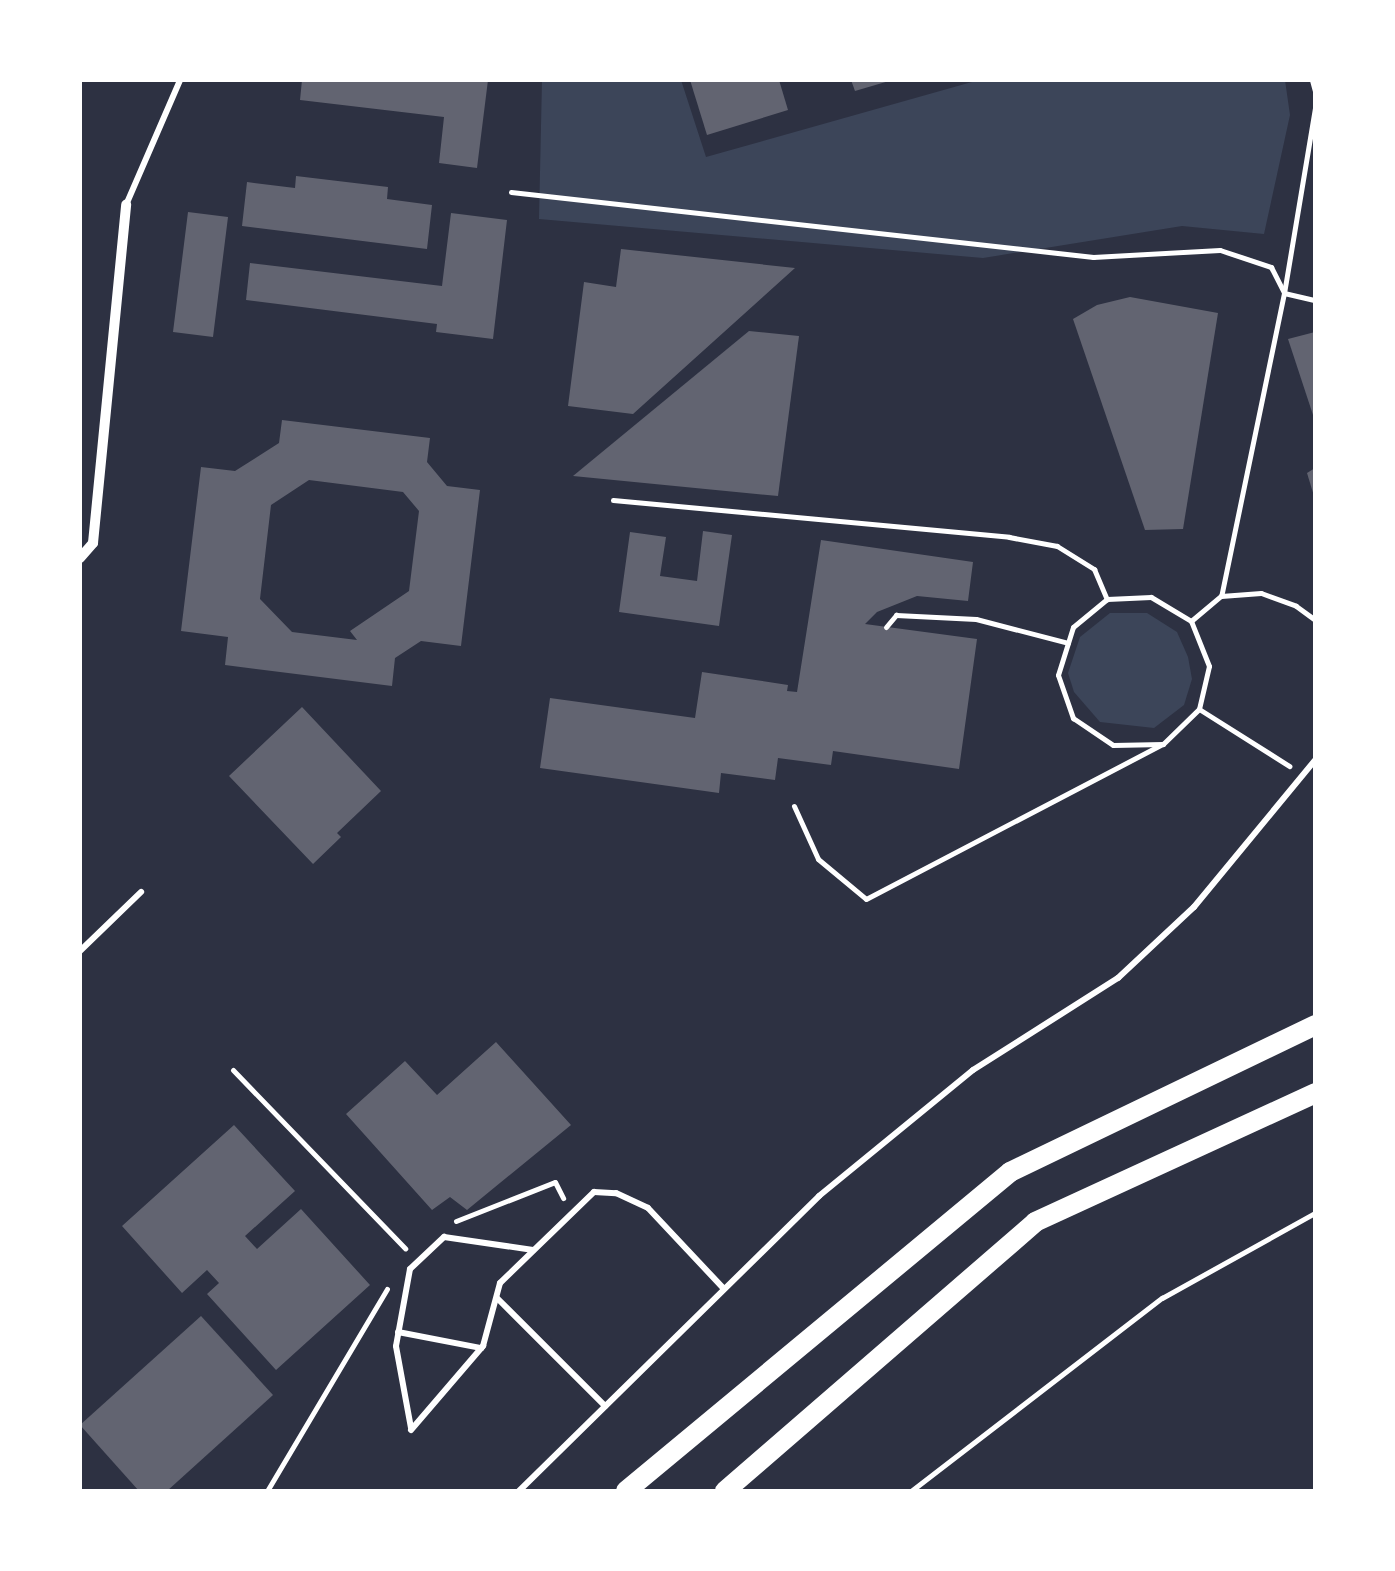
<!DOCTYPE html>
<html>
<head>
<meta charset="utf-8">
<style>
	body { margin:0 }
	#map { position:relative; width:1395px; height:1571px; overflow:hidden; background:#2d3142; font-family:"Source Serif 4",serif }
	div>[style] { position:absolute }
	.green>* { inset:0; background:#3c4559 }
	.building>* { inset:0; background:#626471 }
	.path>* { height:5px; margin:-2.5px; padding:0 2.5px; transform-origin:2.5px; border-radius:2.5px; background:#fff }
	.service>* { height:6px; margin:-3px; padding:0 3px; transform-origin:3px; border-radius:3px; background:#fff }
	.minor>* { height:10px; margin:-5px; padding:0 5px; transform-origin:5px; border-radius:5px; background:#fff }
	.primary>* { height:20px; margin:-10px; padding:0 10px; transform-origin:10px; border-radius:10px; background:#fff }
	span { translate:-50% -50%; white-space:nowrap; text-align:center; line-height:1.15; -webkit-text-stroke:10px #fff; paint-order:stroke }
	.frame { position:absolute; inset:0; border:82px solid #fff; pointer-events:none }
</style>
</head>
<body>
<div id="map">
	<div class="green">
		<div style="clip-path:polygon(542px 80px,681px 80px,706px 157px,979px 80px,1285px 80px,1290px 115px,1264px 234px,1182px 226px,983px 258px,539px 219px)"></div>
		<div style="clip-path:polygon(1110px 613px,1147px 613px,1177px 632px,1188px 657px,1192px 679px,1184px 705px,1154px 728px,1100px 722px,1074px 692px,1068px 673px,1080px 637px)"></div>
	</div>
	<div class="building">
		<div style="clip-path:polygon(302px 80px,488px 80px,477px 168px,439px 163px,444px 117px,300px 100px)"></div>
		<div style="clip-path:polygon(690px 80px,779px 80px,788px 110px,707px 135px)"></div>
		<div style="clip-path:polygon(851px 80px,889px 80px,889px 81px,855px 91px)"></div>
		<div style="clip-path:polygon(296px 176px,388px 187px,387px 199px,432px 205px,427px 249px,242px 226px,247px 182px,295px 188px)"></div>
		<div style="clip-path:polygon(188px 212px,228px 217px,213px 337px,173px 332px)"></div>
		<div style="clip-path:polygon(451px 213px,507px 220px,493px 339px,436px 332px,437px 324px,246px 300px,250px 263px,442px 286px)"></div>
		<div style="clip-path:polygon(621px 249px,795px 268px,633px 414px,568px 406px,584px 282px,616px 287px)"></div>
		<div style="clip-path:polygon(1130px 297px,1218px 313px,1183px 529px,1145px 530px,1073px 319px,1097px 305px)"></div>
		<div style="clip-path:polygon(749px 331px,799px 336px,778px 496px,573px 476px)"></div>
		<div style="clip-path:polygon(1315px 332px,1315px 418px,1314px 418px,1288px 339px)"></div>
		<div style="clip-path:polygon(evenodd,282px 420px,430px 438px,427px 462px,447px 486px,480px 490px,461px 646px,421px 641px,395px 658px,392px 686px,225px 665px,228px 637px,181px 631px,201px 467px,235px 471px,279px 443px,282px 420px,309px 480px,403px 492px,419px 511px,409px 591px,350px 631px,357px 640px,292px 632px,260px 599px,271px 505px,309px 480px)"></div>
		<div style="clip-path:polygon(1315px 468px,1315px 496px,1314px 496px,1307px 473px)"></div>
		<div style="clip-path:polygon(703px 531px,732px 535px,719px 626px,619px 612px,630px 532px,666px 537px,660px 576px,697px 581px)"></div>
		<div style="clip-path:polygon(821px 540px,973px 562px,968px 601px,917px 596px,877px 612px,865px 624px,977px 639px,959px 769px,833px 751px,831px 765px,778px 758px,775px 780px,721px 773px,719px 793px,540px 768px,550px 698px,695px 718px,702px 672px,788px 685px,787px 691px,797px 692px)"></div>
		<div style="clip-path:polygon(302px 707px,381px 791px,337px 833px,341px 837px,313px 864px,229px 776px)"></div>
		<div style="clip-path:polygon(496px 1042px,571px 1125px,467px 1210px,450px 1197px,432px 1210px,346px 1114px,405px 1061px,437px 1095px)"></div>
		<div style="clip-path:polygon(234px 1125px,295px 1191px,245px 1236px,257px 1249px,301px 1209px,370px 1285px,276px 1370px,207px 1294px,219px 1283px,207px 1270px,182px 1293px,122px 1226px)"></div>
		<div style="clip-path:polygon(201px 1316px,273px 1395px,167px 1491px,139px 1491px,80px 1425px)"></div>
	</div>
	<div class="path">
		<div style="left:1312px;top:80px;width:11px;rotate:75deg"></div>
		<div style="left:1315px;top:108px;width:188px;rotate:99.5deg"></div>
		<div style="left:1284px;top:293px;width:32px;rotate:13deg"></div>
		<div style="left:511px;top:192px;width:586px;rotate:6.37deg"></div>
		<div style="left:1093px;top:257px;width:127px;rotate:-3.2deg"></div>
		<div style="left:1220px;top:250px;width:54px;rotate:18.4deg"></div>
		<div style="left:1271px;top:267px;width:29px;rotate:63deg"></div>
		<div style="left:1284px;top:293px;width:309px;rotate:101.7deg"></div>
		<div style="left:613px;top:500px;width:398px;rotate:5.3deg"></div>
		<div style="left:1009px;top:537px;width:49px;rotate:10.6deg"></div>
		<div style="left:1057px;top:546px;width:44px;rotate:31.9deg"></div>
		<div style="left:1094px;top:569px;width:33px;rotate:67deg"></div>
		<div style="left:1107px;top:599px;width:44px;rotate:-2.6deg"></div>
		<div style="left:1151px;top:597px;width:47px;rotate:31deg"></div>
		<div style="left:1191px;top:621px;width:39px;rotate:-40deg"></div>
		<div style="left:1221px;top:596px;width:40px;rotate:-4.3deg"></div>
		<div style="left:1261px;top:593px;width:37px;rotate:20deg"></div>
		<div style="left:1296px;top:606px;width:24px;rotate:36deg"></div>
		<div style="left:1107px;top:599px;width:44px;rotate:140.5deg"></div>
		<div style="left:1073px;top:627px;width:50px;rotate:107.4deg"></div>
		<div style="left:1058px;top:675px;width:46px;rotate:70.8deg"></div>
		<div style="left:1073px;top:718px;width:48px;rotate:34deg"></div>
		<div style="left:1113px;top:745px;width:50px;rotate:-1.1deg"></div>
		<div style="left:1163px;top:744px;width:50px;rotate:-44.2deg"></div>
		<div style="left:1199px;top:709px;width:44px;rotate:-76.9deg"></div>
		<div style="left:1209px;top:666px;width:48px;rotate:-111.8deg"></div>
		<div style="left:886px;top:627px;width:16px;rotate:-50deg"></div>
		<div style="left:896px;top:615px;width:80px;rotate:2.9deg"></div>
		<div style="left:976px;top:619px;width:95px;rotate:14.6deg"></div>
		<div style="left:1199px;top:709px;width:107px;rotate:32.3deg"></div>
		<div style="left:794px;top:806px;width:58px;rotate:65.6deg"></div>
		<div style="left:818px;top:859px;width:62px;rotate:39.8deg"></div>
		<div style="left:866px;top:899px;width:335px;rotate:-27.6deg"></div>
		<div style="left:233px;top:1070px;width:248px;rotate:46deg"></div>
		<div style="left:456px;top:1221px;width:106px;rotate:-21.5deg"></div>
		<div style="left:555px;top:1182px;width:18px;rotate:63deg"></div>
		<div style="left:267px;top:1491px;width:235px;rotate:-59.3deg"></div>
		<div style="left:911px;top:1491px;width:317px;rotate:-37.6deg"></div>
		<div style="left:1162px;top:1298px;width:175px;rotate:-29.1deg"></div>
	</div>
	<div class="service">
		<div style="left:126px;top:205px;width:136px;rotate:-66.6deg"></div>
		<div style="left:80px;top:951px;width:85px;rotate:-44deg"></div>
		<div style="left:497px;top:1298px;width:153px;rotate:45deg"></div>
		<div style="left:398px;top:1332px;width:85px;rotate:10.9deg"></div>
		<div style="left:411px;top:1428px;width:83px;rotate:-100.4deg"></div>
		<div style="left:396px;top:1346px;width:78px;rotate:-79.7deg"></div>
		<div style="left:410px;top:1269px;width:47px;rotate:-43.3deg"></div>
		<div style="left:444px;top:1237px;width:90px;rotate:8.3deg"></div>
		<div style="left:411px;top:1430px;width:111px;rotate:-49.4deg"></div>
		<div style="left:483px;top:1346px;width:65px;rotate:-74.9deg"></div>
		<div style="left:500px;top:1283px;width:131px;rotate:-44.1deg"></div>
		<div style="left:594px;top:1192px;width:22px;rotate:3deg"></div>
		<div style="left:616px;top:1193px;width:35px;rotate:25deg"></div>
		<div style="left:648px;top:1208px;width:111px;rotate:46.8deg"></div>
		<div style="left:519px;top:1491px;width:421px;rotate:-44.5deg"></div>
		<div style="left:819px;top:1196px;width:199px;rotate:-39.3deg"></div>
		<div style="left:973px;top:1070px;width:172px;rotate:-32.4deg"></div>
		<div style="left:1118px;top:978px;width:104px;rotate:-43.1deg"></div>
		<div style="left:1194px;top:907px;width:190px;rotate:-50.5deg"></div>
	</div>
	<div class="minor">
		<div style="left:80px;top:558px;width:20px;rotate:-49deg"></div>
		<div style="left:93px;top:543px;width:340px;rotate:-84.4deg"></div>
	</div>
	<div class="primary">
		<div style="left:626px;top:1491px;width:499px;rotate:-39.7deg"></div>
		<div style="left:1010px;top:1172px;width:339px;rotate:-25.7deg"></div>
		<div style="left:725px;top:1491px;width:410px;rotate:-40.9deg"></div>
		<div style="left:1035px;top:1222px;width:308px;rotate:-24.7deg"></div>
	</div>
	<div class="frame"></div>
</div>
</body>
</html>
